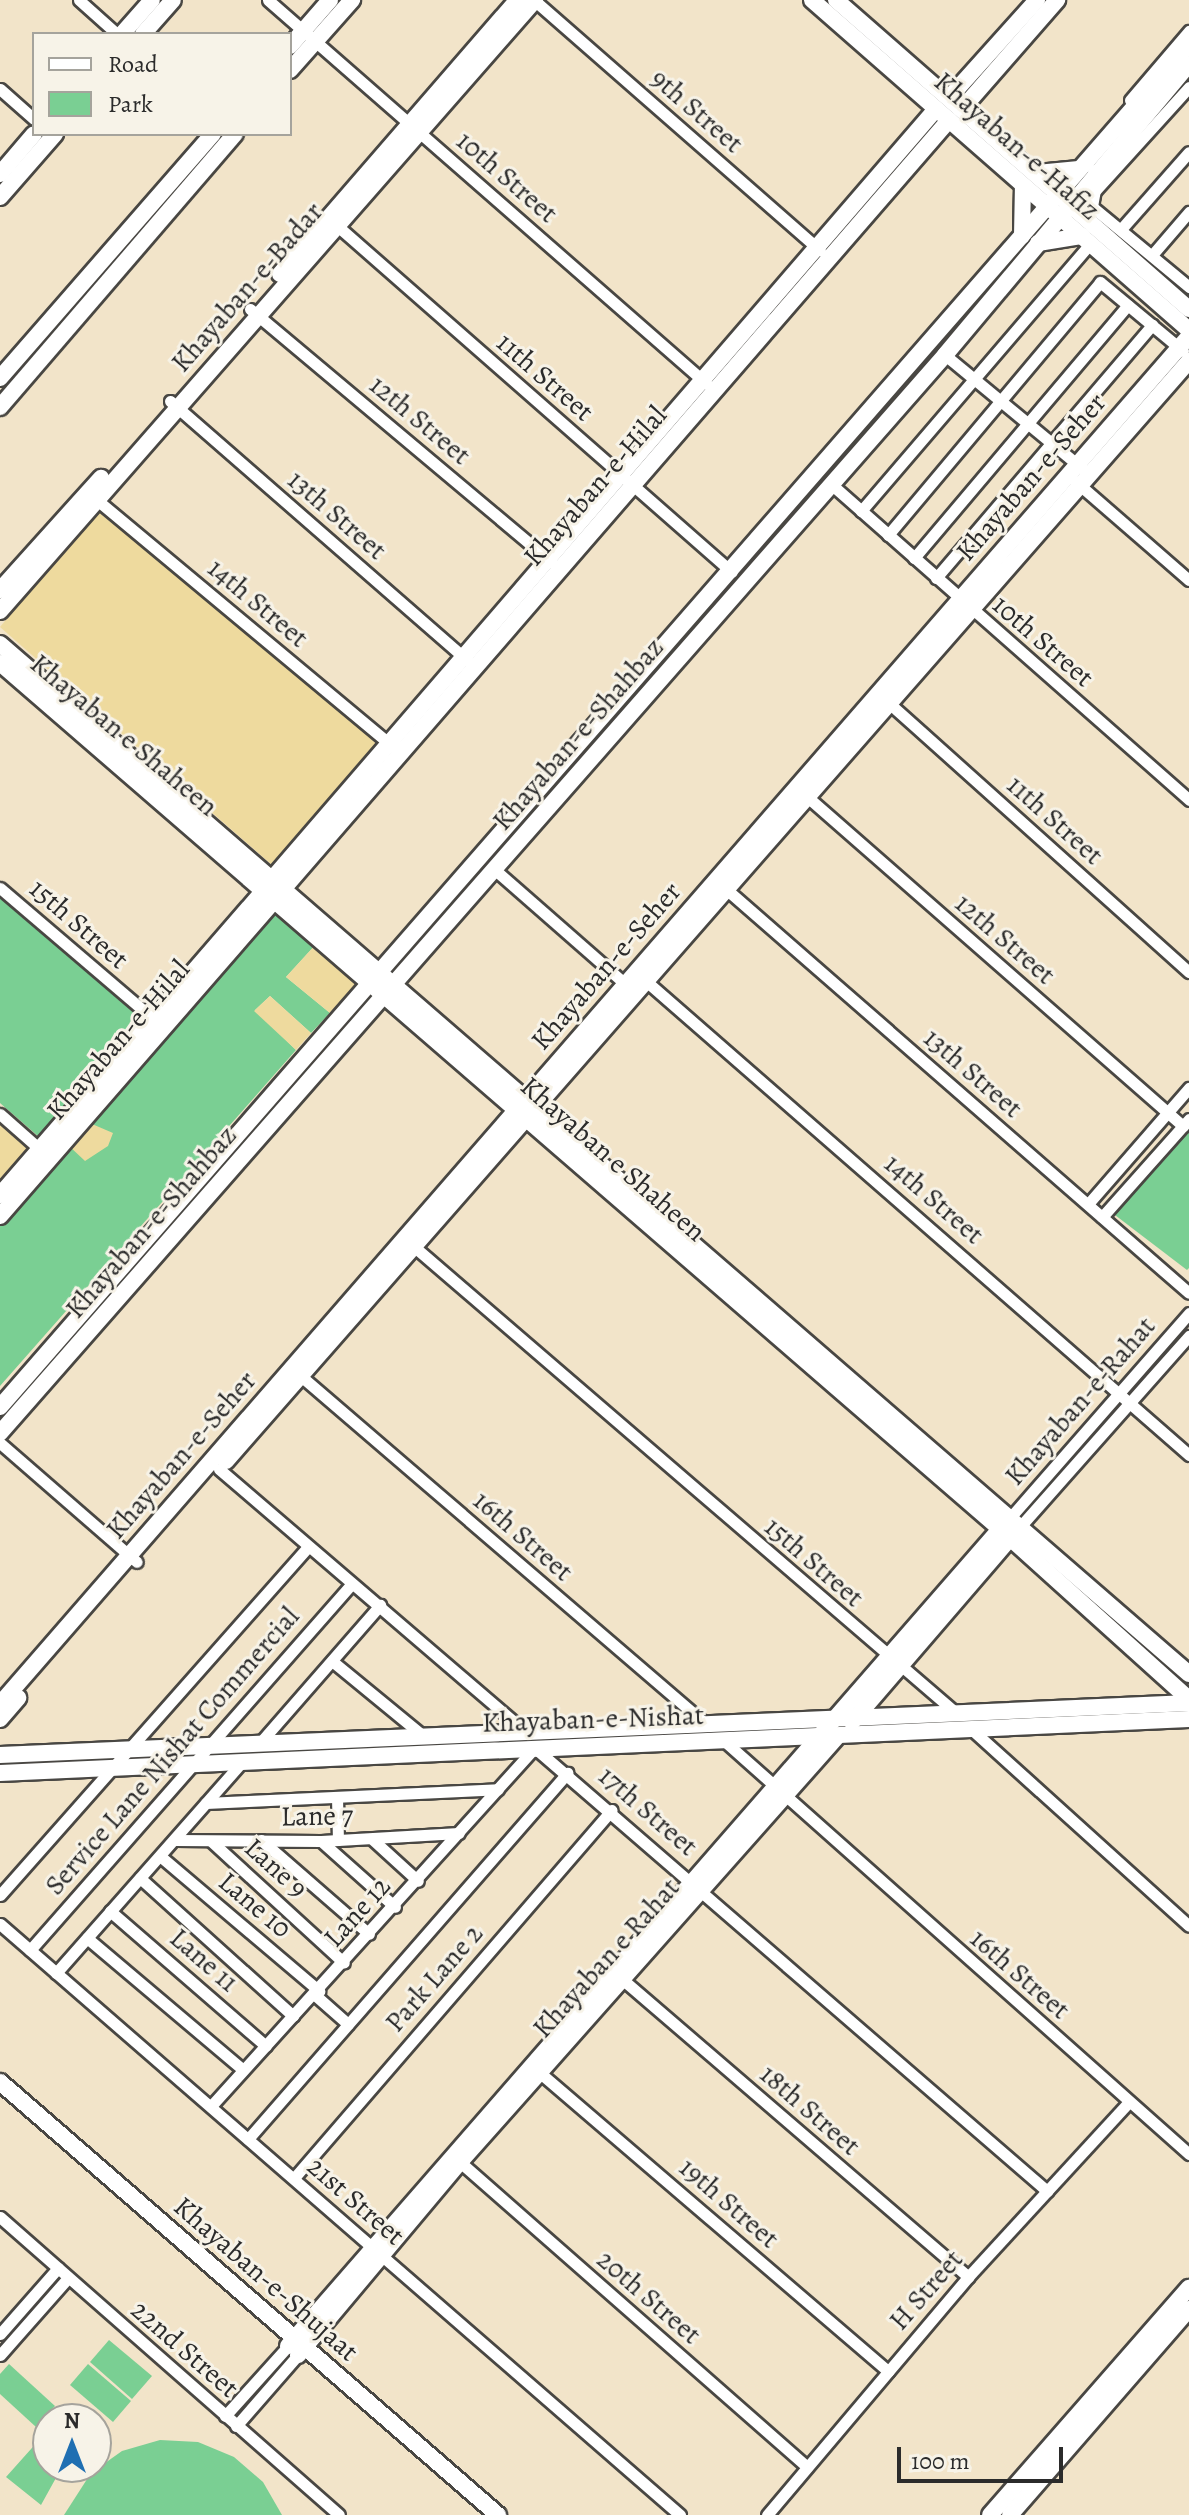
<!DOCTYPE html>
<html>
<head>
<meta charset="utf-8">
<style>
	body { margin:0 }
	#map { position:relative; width:1189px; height:2515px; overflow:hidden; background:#f2e4c9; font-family:Alegreya,serif }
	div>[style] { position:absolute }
	.green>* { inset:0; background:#7acf93 }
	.sand>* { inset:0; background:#eeda9e }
	.roads { filter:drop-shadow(2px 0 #494743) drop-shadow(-2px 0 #494743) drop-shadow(0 2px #494743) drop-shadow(0 -2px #494743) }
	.street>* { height:11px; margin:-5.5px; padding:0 5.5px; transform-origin:5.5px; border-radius:5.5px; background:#fff }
	.secondary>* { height:16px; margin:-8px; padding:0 8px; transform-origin:8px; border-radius:8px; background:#fff }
	.primary>* { height:16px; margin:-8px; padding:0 8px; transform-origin:8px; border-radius:8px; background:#fff }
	span { translate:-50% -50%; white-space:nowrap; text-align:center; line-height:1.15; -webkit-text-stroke:6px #f7f3e8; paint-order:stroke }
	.street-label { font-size:28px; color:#2b2b2b }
	.legend { position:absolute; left:32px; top:32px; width:260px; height:104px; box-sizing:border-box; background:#f7f3e8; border:2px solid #a5a39c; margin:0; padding:10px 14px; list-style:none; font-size:24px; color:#2b2b2b }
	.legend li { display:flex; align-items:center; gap:16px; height:40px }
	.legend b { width:40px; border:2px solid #a5a39c }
	.north { position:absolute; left:32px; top:2403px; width:80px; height:80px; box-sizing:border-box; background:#f7f3e8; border:2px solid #a5a39c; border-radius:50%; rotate:0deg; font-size:22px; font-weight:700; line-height:32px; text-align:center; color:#2b2b2b }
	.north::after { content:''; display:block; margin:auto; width:28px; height:36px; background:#1f6fb2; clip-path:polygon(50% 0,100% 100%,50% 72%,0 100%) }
	.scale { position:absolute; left:897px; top:2447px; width:166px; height:36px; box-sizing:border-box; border:4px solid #2b2b2b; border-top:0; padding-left:10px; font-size:24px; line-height:28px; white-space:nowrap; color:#2b2b2b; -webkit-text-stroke:6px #f7f3e8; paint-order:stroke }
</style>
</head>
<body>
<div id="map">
	<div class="green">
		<div style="clip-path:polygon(0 893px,148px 1019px,39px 1137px,0 1103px)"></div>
		<div style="clip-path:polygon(277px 903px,318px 942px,286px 977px,330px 1013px,311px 1033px,270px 996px,255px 1010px,296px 1050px,0 1386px,0 1224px,92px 1124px,92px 1113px)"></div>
		<div style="clip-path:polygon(1189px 1126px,1189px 1268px,1187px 1270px,1111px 1212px)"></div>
		<div style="clip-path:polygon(109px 2340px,152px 2376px,132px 2399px,90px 2362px)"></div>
		<div style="clip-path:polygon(9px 2364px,55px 2406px,36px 2427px,0 2394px,0 2374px)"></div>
		<div style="clip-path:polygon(88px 2364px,131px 2401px,113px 2422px,70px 2385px)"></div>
		<div style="clip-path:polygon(48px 2430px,48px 2467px,62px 2467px,41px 2505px,6px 2477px)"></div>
		<div style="clip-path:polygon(160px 2440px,198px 2442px,234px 2457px,263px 2482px,282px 2515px,64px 2515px,91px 2473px,122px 2451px)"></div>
	</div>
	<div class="sand">
		<div style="clip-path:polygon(96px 510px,378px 741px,273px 866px,0 627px)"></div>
		<div style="clip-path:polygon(318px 942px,360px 980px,330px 1013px,286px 977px)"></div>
		<div style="clip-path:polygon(270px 996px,311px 1033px,296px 1050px,254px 1011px)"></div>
		<div style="clip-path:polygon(92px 1115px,92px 1124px,113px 1133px,108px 1146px,85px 1161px,68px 1145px)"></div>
		<div style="clip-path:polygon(0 1118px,36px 1149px,0 1189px)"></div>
	</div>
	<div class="roads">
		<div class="street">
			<div style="left:79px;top:0;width:51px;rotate:41.8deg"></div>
			<div style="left:268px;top:0;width:583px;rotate:41.18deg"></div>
			<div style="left:534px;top:0;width:380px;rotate:41.2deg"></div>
			<div style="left:0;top:89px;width:45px;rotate:41.4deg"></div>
			<div style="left:1130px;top:100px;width:91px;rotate:-49.5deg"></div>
			<div style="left:1093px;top:193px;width:143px;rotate:-47.8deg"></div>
			<div style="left:1090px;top:205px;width:129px;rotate:39.6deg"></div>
			<div style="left:334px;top:223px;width:529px;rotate:41.25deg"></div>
			<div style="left:1122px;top:228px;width:101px;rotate:-48.6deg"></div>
			<div style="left:1152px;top:255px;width:57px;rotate:-49.3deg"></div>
			<div style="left:250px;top:309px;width:394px;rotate:40deg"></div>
			<div style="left:945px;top:355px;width:179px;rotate:39.6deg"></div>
			<div style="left:170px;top:401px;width:395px;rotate:41.1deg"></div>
			<div style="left:1075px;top:481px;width:151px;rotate:41deg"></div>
			<div style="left:831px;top:484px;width:478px;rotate:41.4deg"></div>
			<div style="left:91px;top:495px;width:392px;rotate:39.8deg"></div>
			<div style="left:861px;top:511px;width:352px;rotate:-49.4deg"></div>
			<div style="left:888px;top:535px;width:330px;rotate:-50deg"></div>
			<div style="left:1100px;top:282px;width:108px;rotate:39.7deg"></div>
			<div style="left:914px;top:558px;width:331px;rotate:-49.8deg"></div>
			<div style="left:936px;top:578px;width:333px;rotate:-49.5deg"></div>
			<div style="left:889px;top:703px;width:403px;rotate:41.9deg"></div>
			<div style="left:804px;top:794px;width:504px;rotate:41.22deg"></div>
			<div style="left:494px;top:869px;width:179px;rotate:41.2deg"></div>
			<div style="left:0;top:888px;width:208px;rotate:40.5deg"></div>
			<div style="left:726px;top:889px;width:614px;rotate:41.11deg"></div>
			<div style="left:646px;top:981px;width:721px;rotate:41.12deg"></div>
			<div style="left:0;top:1114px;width:57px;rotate:41.5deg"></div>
			<div style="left:1088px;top:1204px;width:154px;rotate:-49deg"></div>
			<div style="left:1102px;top:1217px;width:131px;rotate:-48.4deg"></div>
			<div style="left:411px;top:1244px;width:719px;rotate:40.71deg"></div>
			<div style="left:295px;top:1371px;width:543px;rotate:40.67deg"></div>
			<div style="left:0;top:1443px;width:181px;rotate:41deg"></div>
			<div style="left:219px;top:1469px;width:407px;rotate:40.6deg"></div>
			<div style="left:1008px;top:1520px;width:275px;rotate:-48.8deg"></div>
			<div style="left:1018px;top:1529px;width:258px;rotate:-48.5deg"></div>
			<div style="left:332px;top:1661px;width:117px;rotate:39.4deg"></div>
			<div style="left:970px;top:1728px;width:295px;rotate:42.1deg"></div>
			<div style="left:722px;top:1739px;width:625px;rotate:41.63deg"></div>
			<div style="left:258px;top:1745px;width:186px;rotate:-48.9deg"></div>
			<div style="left:536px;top:1749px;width:676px;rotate:40.86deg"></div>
			<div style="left:337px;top:1797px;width:43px;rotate:88.7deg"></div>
			<div style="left:206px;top:1803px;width:292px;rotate:-2.7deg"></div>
			<div style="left:372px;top:1839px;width:62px;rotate:42.4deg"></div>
			<div style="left:175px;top:1840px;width:146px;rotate:0.4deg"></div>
			<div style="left:321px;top:1841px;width:138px;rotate:-3.3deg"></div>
			<div style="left:261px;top:1840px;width:143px;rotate:41deg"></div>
			<div style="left:211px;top:1841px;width:180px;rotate:42.5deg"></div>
			<div style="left:321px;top:1841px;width:99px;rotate:41.7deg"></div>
			<div style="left:160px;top:1856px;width:209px;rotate:40.3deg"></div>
			<div style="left:140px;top:1878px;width:206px;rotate:42deg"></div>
			<div style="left:0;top:1895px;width:465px;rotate:-48.5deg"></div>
			<div style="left:110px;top:1911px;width:206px;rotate:40.9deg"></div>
			<div style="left:0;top:1924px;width:901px;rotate:40.99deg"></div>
			<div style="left:87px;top:1938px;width:204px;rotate:40.2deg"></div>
			<div style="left:30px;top:1950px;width:486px;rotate:-48.7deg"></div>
			<div style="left:56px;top:1973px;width:284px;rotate:-48.6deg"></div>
			<div style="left:622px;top:1979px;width:457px;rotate:40.7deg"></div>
			<div style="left:315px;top:1995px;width:44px;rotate:41.3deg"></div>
			<div style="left:539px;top:2072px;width:460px;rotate:40.6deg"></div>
			<div style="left:211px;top:2106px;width:482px;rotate:-47.9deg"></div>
			<div style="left:248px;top:2139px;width:486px;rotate:-48.9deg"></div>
			<div style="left:460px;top:2162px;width:462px;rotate:41.3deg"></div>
			<div style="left:294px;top:2178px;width:486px;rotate:-49.2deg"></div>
			<div style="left:0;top:2217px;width:451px;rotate:41.3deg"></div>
			<div style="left:0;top:2334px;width:88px;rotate:-48.7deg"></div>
			<div style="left:0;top:2355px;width:103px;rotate:-48.6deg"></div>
			<div style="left:225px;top:2416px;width:94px;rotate:-48deg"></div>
			<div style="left:236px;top:2426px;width:94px;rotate:-48.9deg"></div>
			<div style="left:767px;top:2515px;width:312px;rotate:-49.8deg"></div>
			<div style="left:968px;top:2277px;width:238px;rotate:-47.4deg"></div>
		</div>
		<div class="secondary">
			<div style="left:122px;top:34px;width:45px;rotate:-48.6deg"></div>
			<div style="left:143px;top:34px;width:45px;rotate:-48.6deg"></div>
			<div style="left:290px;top:46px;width:61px;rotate:-49deg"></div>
			<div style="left:290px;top:70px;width:94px;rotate:-48.5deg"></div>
			<div style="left:949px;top:98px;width:132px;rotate:-48.1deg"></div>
			<div style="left:962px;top:109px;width:145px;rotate:-48.9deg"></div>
			<div style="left:0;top:174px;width:52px;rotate:-49.6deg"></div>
			<div style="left:0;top:197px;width:84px;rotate:-48.9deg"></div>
			<div style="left:280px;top:274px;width:362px;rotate:-49.1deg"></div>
			<div style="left:0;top:378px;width:324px;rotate:-48.9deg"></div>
			<div style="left:0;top:407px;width:360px;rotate:-49.3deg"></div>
			<div style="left:0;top:590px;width:151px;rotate:-48deg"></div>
			<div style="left:0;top:611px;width:812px;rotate:-48.79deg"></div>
			<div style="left:0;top:644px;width:1573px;rotate:40.9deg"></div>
			<div style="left:0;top:663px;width:1323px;rotate:40.89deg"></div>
			<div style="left:1000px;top:1529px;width:254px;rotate:42deg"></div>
			<div style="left:273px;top:878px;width:1015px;rotate:-49.23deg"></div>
			<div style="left:284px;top:888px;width:1016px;rotate:-49.11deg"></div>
			<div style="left:0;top:1195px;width:405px;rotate:-49.1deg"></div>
			<div style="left:0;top:1216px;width:421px;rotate:-49deg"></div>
			<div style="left:0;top:1407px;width:1809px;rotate:-48.9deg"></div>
			<div style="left:0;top:1433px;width:1434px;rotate:-48.76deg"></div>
			<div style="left:945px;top:355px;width:380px;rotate:-50deg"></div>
			<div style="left:226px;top:1461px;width:1462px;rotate:-48.8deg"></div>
			<div style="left:0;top:1704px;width:1812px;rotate:-49deg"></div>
			<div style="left:0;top:1719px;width:28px;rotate:-49deg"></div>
			<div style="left:852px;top:1722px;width:253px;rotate:-49.3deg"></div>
			<div style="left:0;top:1755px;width:1190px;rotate:-2.5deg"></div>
			<div style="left:0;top:1773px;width:1190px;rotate:-2.6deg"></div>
			<div style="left:0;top:2082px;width:660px;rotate:41.01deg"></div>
			<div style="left:288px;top:2346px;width:1094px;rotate:-48.93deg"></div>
			<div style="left:298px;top:2355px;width:252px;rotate:-50deg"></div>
			<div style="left:460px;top:2162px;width:567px;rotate:-48.43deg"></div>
			<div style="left:990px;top:2515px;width:302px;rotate:-48.8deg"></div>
			<div style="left:1010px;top:2515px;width:273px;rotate:-49deg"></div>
		</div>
		<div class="primary">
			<div style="left:812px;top:0;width:501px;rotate:41.2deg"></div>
			<div style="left:836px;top:0;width:469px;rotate:41.2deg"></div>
			<div style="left:1037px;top:173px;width:42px;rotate:-5.4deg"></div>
			<div style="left:1088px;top:218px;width:46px;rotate:-79.9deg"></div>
			<div style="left:1022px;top:236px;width:50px;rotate:-88.9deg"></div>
			<div style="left:1038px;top:243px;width:45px;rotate:-9deg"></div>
		</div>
	</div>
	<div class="street-label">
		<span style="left:697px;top:111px;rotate:41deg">9th Street</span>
		<span style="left:1017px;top:146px;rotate:41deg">Khayaban-e-Hafiz</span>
		<span style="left:507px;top:177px;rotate:41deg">10th Street</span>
		<span style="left:247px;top:287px;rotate:-49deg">Khayaban-e-Badar</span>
		<span style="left:545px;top:377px;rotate:41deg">11th Street</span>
		<span style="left:420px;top:420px;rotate:40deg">12th Street</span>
		<span style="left:1031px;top:477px;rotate:-49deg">Khayaban-e-Seher</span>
		<span style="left:595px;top:486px;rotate:-49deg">Khayaban-e-Hilal</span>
		<span style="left:337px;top:515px;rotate:41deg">13th Street</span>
		<span style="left:258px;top:603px;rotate:40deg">14th Street</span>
		<span style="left:1043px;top:641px;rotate:41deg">10th Street</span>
		<span style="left:578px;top:734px;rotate:-49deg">Khayaban-e-Shahbaz</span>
		<span style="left:124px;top:735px;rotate:40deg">Khayaban e Shaheen</span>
		<span style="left:1055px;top:820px;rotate:42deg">11th Street</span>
		<span style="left:79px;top:924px;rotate:41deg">15th Street</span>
		<span style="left:1005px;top:939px;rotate:41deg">12th Street</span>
		<span style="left:606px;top:966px;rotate:-49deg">Khayaban-e-Seher</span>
		<span style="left:118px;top:1040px;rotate:-49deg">Khayaban-e-Hilal</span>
		<span style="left:973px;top:1073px;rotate:41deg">13th Street</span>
		<span style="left:613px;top:1159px;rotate:41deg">Khayaban e Shaheen</span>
		<span style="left:934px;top:1199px;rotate:41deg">14th Street</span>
		<span style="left:151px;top:1222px;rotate:-49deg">Khayaban-e-Shahbaz</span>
		<span style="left:1080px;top:1401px;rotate:-49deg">Khayaban-e-Rahat</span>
		<span style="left:181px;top:1455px;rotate:-49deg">Khayaban-e-Seher</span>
		<span style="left:523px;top:1536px;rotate:41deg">16th Street</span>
		<span style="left:814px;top:1562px;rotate:41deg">15th Street</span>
		<span style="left:593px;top:1719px;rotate:-2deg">Khayaban-e-Nishat</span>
		<span style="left:172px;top:1751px;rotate:-49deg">Service Lane Nishat Commercial</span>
		<span style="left:648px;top:1811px;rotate:41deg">17th Street</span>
		<span style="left:317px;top:1816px;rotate:-1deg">Lane 7</span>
		<span style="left:276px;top:1868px;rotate:42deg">Lane 9</span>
		<span style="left:255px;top:1905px;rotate:40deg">Lane 10</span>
		<span style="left:357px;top:1912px;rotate:-48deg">Lane 12</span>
		<span style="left:606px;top:1958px;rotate:-48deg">Khayaban e Rahat</span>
		<span style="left:204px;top:1960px;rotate:41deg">Lane 11</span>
		<span style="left:1020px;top:1974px;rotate:41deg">16th Street</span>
		<span style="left:434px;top:1978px;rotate:-49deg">Park Lane 2</span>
		<span style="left:810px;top:2110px;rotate:41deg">18th Street</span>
		<span style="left:356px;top:2201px;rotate:41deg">21st Street</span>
		<span style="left:729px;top:2203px;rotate:41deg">19th Street</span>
		<span style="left:266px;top:2279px;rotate:41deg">Khayaban-e-Shujaat</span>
		<span style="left:926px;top:2290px;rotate:-49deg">H Street</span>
		<span style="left:649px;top:2297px;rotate:41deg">20th Street</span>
		<span style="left:185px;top:2349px;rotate:41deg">22nd Street</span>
	</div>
	<ul class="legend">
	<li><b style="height:10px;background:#fff"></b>Road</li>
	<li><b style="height:22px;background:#7acf93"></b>Park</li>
	</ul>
	<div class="north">N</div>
	<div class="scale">100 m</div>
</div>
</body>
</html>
